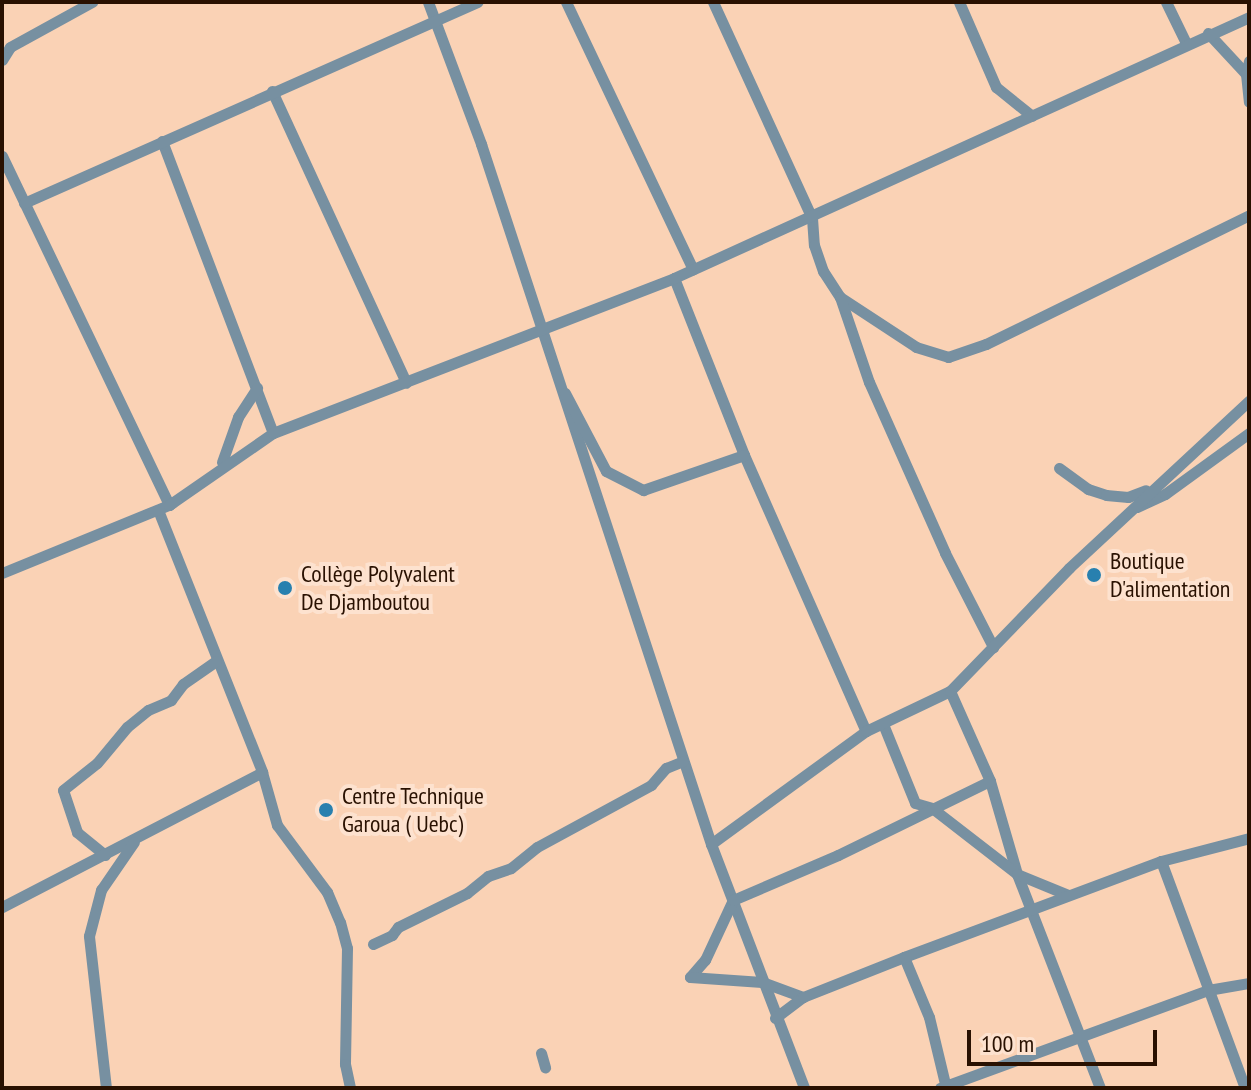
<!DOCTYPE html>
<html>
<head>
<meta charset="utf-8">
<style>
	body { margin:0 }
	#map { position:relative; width:1251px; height:1090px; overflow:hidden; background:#fad2b5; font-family:"PT Sans Narrow",sans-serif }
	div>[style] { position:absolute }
	.street>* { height:11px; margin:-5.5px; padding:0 5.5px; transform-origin:5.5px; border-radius:5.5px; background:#7790a1 }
	.dots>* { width:22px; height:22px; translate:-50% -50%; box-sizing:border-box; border:4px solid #fde2cf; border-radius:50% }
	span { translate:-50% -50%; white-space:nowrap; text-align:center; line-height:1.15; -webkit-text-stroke:8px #fde2cf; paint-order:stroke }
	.poi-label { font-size:24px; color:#291101 }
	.left { translate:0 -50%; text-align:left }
	.frame { position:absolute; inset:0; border:4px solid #291101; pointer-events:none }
	.scale { position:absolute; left:967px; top:1030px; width:190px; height:36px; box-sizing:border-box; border:4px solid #291101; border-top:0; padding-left:10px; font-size:24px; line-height:28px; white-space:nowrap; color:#291101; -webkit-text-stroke:6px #fde2cf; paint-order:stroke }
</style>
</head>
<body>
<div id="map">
	<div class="street">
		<div style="left:428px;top:2px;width:152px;rotate:69.5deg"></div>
		<div style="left:481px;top:144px;width:737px;rotate:71.81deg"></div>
		<div style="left:711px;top:844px;width:261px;rotate:69.1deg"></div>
		<div style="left:566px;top:2px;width:296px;rotate:64.6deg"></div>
		<div style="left:713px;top:2px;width:238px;rotate:65.4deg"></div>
		<div style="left:812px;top:218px;width:27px;rotate:86deg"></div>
		<div style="left:814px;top:245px;width:28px;rotate:71deg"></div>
		<div style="left:823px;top:271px;width:31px;rotate:57deg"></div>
		<div style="left:840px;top:297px;width:91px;rotate:33.3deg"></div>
		<div style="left:916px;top:347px;width:34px;rotate:17deg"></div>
		<div style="left:948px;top:357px;width:40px;rotate:-18.9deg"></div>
		<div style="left:986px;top:344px;width:293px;rotate:-26.1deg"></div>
		<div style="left:959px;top:2px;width:93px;rotate:66.5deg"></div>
		<div style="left:996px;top:87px;width:46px;rotate:38.9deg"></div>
		<div style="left:1166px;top:2px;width:46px;rotate:64deg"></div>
		<div style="left:1208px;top:33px;width:56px;rotate:47.2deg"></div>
		<div style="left:2px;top:60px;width:15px;rotate:-58deg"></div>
		<div style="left:10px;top:47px;width:94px;rotate:-28.8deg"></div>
		<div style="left:1249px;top:61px;width:13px;rotate:103deg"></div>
		<div style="left:1246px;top:74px;width:28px;rotate:84deg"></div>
		<div style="left:272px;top:91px;width:321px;rotate:65.3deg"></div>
		<div style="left:162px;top:141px;width:312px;rotate:69.2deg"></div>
		<div style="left:2px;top:156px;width:387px;rotate:64.4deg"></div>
		<div style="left:169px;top:505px;width:5px;rotate:-37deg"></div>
		<div style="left:24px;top:203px;width:496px;rotate:-23.9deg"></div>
		<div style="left:674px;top:278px;width:190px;rotate:68.4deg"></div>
		<div style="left:744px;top:455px;width:302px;rotate:66.2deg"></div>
		<div style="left:840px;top:297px;width:90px;rotate:71.2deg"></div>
		<div style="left:869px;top:382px;width:187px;rotate:66deg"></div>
		<div style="left:945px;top:553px;width:106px;rotate:62.9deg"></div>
		<div style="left:565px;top:393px;width:88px;rotate:62.3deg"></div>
		<div style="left:606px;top:471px;width:42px;rotate:27.2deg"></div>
		<div style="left:643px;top:490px;width:107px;rotate:-19.1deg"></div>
		<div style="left:222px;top:462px;width:48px;rotate:-70.4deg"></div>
		<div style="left:238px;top:417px;width:35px;rotate:-57deg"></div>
		<div style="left:1059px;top:468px;width:36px;rotate:36deg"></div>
		<div style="left:1088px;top:489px;width:19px;rotate:18deg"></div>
		<div style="left:1106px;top:495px;width:22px;rotate:5deg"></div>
		<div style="left:1128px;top:497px;width:19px;rotate:-21deg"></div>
		<div style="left:1137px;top:507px;width:31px;rotate:-25deg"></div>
		<div style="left:1165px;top:494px;width:104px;rotate:-36deg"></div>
		<div style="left:158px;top:510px;width:282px;rotate:68.3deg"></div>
		<div style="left:262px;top:772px;width:55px;rotate:74.2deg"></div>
		<div style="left:277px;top:825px;width:84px;rotate:53.3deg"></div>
		<div style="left:327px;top:892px;width:33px;rotate:67deg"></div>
		<div style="left:340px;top:922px;width:27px;rotate:75deg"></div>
		<div style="left:347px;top:948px;width:116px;rotate:91deg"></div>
		<div style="left:345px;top:1064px;width:25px;rotate:78deg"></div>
		<div style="left:2px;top:573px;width:180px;rotate:-22.2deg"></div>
		<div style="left:169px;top:505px;width:126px;rotate:-34.7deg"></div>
		<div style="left:273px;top:433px;width:430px;rotate:-21.1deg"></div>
		<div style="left:674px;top:278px;width:631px;rotate:-24.41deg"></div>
		<div style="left:950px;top:691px;width:98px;rotate:66deg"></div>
		<div style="left:990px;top:781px;width:97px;rotate:73.8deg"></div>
		<div style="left:1017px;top:874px;width:230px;rotate:68.8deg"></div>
		<div style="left:883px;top:724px;width:85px;rotate:67.9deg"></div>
		<div style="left:915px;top:803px;width:18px;rotate:16deg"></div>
		<div style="left:932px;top:808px;width:108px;rotate:37.8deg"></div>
		<div style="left:1017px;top:874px;width:55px;rotate:22.4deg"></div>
		<div style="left:711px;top:844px;width:192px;rotate:-36.1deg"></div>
		<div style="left:866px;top:731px;width:93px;rotate:-25.5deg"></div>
		<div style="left:950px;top:691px;width:171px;rotate:-45.9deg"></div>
		<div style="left:1069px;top:568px;width:246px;rotate:-42.9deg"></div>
		<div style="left:105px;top:855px;width:36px;rotate:-141deg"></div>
		<div style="left:77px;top:832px;width:44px;rotate:-108.4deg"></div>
		<div style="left:63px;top:790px;width:43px;rotate:-38.5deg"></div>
		<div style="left:97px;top:763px;width:47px;rotate:-50.2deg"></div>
		<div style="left:127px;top:727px;width:27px;rotate:-39deg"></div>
		<div style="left:148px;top:710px;width:25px;rotate:-23deg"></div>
		<div style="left:171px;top:700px;width:20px;rotate:-53deg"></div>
		<div style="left:183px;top:684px;width:40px;rotate:-34.9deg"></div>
		<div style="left:1161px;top:861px;width:242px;rotate:69.7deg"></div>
		<div style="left:2px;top:907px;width:293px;rotate:-27.4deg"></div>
		<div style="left:373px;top:944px;width:21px;rotate:-25deg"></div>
		<div style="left:392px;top:935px;width:10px;rotate:-53deg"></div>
		<div style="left:398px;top:927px;width:77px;rotate:-26.2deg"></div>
		<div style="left:467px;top:893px;width:27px;rotate:-39deg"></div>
		<div style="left:488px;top:876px;width:24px;rotate:-19deg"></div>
		<div style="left:511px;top:868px;width:33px;rotate:-39deg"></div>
		<div style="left:537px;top:847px;width:130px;rotate:-28.5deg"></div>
		<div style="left:651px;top:785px;width:23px;rotate:-49deg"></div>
		<div style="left:666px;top:768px;width:18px;rotate:-22deg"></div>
		<div style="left:904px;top:957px;width:65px;rotate:67.4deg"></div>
		<div style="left:929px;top:1017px;width:73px;rotate:76.5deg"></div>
		<div style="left:690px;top:977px;width:23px;rotate:-49deg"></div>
		<div style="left:705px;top:960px;width:66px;rotate:-65deg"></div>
		<div style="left:733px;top:900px;width:114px;rotate:-23.2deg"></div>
		<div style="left:838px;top:855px;width:169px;rotate:-26deg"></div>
		<div style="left:690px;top:977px;width:72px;rotate:4deg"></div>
		<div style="left:762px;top:982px;width:44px;rotate:20.1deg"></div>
		<div style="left:775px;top:1018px;width:35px;rotate:-37deg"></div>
		<div style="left:803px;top:997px;width:109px;rotate:-21.6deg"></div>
		<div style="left:904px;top:957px;width:274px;rotate:-20.5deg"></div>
		<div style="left:1161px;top:861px;width:91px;rotate:-14.6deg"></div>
		<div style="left:541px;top:1053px;width:15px;rotate:74deg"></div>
		<div style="left:106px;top:1088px;width:153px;rotate:-96.4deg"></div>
		<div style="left:89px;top:936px;width:48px;rotate:-75.4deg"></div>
		<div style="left:101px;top:890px;width:58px;rotate:-55.5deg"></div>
		<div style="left:940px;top:1088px;width:285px;rotate:-20.1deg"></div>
		<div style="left:1208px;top:990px;width:42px;rotate:-9.7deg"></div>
	</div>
	<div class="dots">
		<div style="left:1094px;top:575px;background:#2880af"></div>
		<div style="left:285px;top:588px;background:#2880af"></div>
		<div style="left:326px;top:810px;background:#2880af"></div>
	</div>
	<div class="poi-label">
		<span class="left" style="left:1110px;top:575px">Boutique<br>D'alimentation</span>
		<span class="left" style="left:301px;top:588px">Collège Polyvalent<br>De Djamboutou</span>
		<span class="left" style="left:342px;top:810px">Centre Technique<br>Garoua ( Uebc)</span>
	</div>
	<div class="frame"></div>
	<div class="scale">100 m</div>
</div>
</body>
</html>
